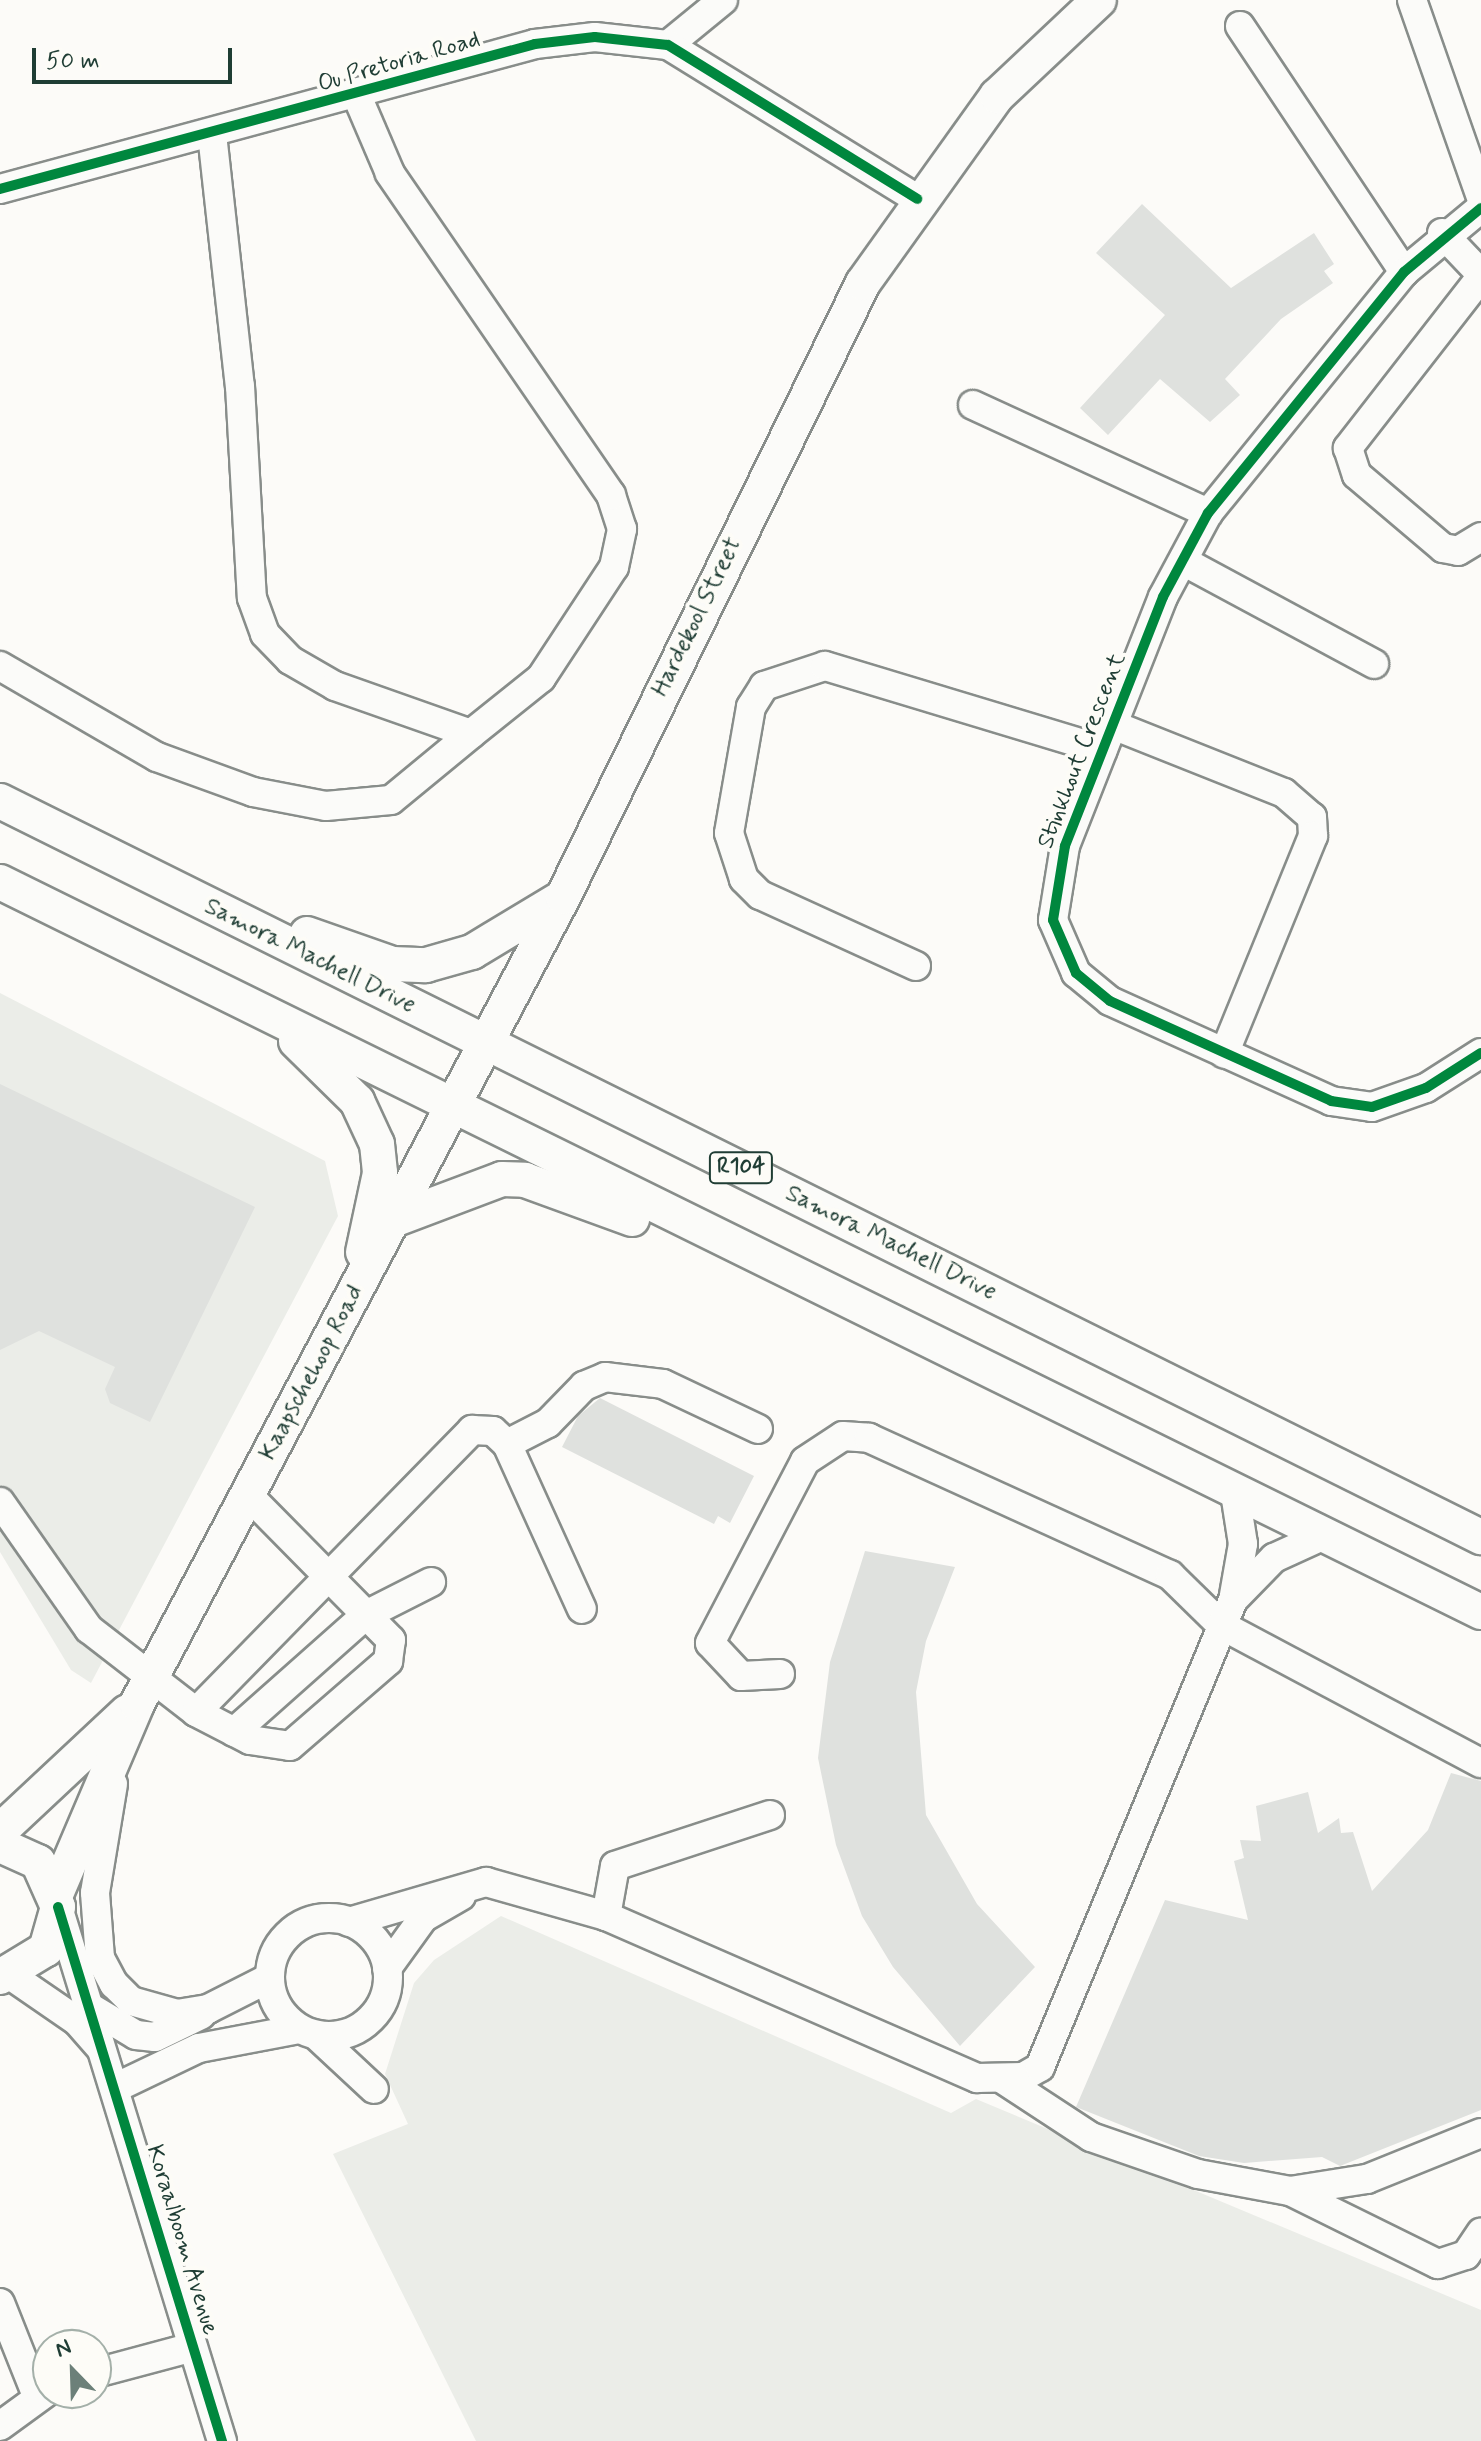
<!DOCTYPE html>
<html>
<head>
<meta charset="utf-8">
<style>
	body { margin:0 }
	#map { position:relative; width:1481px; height:2441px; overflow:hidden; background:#fcfbf8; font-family:Mynerve,sans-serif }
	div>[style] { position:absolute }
	.built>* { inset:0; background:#ebede8 }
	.building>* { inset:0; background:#dfe1de }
	.roads { filter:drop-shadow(2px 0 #888d8a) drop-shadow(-2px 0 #888d8a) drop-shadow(0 2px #888d8a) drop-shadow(0 -2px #888d8a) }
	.minor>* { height:28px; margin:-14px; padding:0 14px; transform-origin:14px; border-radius:14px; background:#fbfbf9 }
	.minor>.ring { margin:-14px; padding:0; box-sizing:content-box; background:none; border:28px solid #fbfbf9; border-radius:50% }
	.major>* { height:34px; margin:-17px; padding:0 17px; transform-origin:17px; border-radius:17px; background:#fbfbf9 }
	.cycleway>* { height:10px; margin:-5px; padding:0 5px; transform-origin:5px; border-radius:5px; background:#00873e }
	span { translate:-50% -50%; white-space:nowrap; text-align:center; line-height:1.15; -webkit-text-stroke:8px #fdfcf7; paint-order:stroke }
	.shield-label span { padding:2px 6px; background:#fdfcf7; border:2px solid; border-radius:6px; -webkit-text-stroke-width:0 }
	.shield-label { font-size:22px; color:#1f3d34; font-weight:700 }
	.street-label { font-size:24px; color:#1f3d34 }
	.north { position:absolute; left:32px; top:2329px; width:80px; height:80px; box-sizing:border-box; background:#fdfcf7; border:2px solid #a4b0a9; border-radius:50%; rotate:337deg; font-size:22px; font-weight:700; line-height:32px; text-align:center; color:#1f3d34 }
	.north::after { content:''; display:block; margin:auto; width:28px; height:36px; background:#6c8079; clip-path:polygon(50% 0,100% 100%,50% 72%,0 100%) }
	.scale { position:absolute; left:32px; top:48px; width:200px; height:36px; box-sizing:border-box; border:4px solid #1f3d34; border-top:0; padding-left:10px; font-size:24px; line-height:28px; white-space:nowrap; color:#1f3d34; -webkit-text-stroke:6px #fdfcf7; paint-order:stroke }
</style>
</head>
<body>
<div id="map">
	<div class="built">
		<div style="clip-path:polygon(0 993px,325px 1161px,338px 1216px,91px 1683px,71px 1670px,0 1552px)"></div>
		<div style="clip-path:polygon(501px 1916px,951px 2113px,976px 2099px,1481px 2310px,1481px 2441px,476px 2441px,333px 2154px,408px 2124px,385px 2074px,414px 1983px,434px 1960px)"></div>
	</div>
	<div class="building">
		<div style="clip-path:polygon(1142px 204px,1231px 288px,1314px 233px,1334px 264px,1324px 271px,1333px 283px,1281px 319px,1225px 379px,1240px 395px,1210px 422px,1160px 379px,1108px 435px,1080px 408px,1165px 315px,1096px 253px)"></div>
		<div style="clip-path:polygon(0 1084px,255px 1207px,150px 1422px,110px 1403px,105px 1389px,115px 1367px,39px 1331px,0 1350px)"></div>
		<div style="clip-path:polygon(600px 1398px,754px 1476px,730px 1523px,718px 1516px,714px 1524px,562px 1447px,578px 1416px)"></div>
		<div style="clip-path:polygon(865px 1551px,955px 1567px,926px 1641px,916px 1692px,926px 1815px,977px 1904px,1035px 1967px,960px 2046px,893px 1967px,862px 1916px,836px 1845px,818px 1758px,830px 1662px)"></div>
		<div style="clip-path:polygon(1451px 1773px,1481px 1781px,1481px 2110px,1340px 2166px,1322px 2157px,1244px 2163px,1199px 2156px,1076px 2107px,1165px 1900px,1248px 1920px,1234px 1861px,1244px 1858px,1240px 1840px,1261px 1841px,1256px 1806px,1308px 1792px,1318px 1833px,1339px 1818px,1341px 1833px,1353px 1832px,1372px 1891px,1428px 1830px)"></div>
	</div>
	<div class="roads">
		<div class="minor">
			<div style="left:1412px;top:0;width:209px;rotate:70.7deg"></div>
			<div style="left:1240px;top:26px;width:296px;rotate:56.3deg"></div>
			<div style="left:668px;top:45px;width:71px;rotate:-39.3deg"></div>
			<div style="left:212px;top:134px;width:254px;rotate:83.7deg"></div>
			<div style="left:240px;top:386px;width:212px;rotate:86.8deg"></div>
			<div style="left:252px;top:598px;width:38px;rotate:70deg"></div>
			<div style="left:265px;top:634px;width:36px;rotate:46deg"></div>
			<div style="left:290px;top:660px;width:52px;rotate:30deg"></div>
			<div style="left:335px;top:686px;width:144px;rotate:19.4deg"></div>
			<div style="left:471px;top:734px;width:90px;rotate:-38.7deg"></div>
			<div style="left:541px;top:678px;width:133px;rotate:-56.7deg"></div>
			<div style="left:614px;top:567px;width:39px;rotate:-78deg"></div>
			<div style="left:622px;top:529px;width:36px;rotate:-108deg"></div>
			<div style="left:611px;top:495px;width:391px;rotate:-124.5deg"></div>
			<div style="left:390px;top:173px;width:84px;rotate:-113.2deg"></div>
			<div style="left:0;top:189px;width:554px;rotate:-15.16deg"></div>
			<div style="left:535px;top:44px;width:60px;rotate:-6.7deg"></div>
			<div style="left:595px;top:37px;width:73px;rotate:6.3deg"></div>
			<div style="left:668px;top:45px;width:293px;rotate:31.7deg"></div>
			<div style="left:1481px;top:208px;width:100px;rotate:140.3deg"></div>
			<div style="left:1404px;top:272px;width:311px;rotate:129.1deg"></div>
			<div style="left:1208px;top:513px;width:95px;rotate:118.2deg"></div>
			<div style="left:1163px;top:597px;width:268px;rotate:111.5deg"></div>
			<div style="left:1065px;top:846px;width:75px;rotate:99.2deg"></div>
			<div style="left:1053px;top:920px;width:58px;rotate:66.5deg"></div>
			<div style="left:1076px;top:973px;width:44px;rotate:39.5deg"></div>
			<div style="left:1110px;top:1001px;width:243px;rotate:24.3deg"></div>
			<div style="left:1331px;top:1101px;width:41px;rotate:8.3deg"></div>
			<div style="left:1372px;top:1107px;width:57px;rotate:-19.4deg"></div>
			<div style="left:1426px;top:1088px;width:65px;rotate:-32.5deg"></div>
			<div style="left:1442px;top:233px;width:57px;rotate:46.4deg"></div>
			<div style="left:1481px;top:277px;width:217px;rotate:127.9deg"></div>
			<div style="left:1348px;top:448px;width:28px;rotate:72deg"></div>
			<div style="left:1357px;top:475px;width:113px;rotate:40.3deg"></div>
			<div style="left:1443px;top:548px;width:15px;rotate:11deg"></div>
			<div style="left:1458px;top:551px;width:27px;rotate:-31deg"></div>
			<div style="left:973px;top:405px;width:259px;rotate:24.7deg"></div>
			<div style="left:1183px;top:561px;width:217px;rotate:28.3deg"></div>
			<div style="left:0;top:666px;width:181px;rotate:30.1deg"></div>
			<div style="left:157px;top:757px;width:102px;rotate:20deg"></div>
			<div style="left:253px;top:792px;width:74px;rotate:10.9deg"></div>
			<div style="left:326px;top:806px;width:65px;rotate:-5.3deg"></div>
			<div style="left:391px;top:800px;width:104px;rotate:-39.5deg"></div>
			<div style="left:1113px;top:725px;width:184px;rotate:21.7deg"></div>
			<div style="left:1284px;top:793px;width:37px;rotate:41deg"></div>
			<div style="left:1312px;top:817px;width:19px;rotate:87deg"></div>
			<div style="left:1313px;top:836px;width:235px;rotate:112.2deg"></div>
			<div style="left:916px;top:966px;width:171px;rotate:-155.5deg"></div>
			<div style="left:760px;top:895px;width:23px;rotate:-135deg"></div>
			<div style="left:744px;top:879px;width:48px;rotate:-108.1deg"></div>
			<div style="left:729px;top:833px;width:128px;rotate:-80.1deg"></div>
			<div style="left:751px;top:707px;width:25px;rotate:-58deg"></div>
			<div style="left:764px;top:686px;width:64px;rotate:-18.2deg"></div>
			<div style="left:825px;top:666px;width:290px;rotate:16.8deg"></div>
			<div style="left:507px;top:1444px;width:46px;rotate:-27.1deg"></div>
			<div style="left:548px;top:1423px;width:52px;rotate:-45.8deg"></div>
			<div style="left:584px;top:1386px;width:23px;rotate:-23deg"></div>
			<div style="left:605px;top:1377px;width:58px;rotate:6.9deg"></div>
			<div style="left:663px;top:1384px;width:105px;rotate:25.3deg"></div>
			<div style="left:0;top:1502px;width:155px;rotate:55deg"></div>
			<div style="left:89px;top:1629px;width:135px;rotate:37.8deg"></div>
			<div style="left:196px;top:1712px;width:61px;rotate:27.4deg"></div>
			<div style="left:250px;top:1740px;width:40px;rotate:8.5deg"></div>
			<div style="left:290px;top:1746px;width:130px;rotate:-40.9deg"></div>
			<div style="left:388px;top:1661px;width:21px;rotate:-82deg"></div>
			<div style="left:391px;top:1640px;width:204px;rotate:-134.6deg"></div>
			<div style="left:1234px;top:1595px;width:52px;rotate:-80deg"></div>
			<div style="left:1243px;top:1544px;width:52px;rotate:-98.9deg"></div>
			<div style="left:780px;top:1674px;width:39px;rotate:177deg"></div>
			<div style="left:741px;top:1676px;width:45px;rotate:-133.2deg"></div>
			<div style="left:710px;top:1643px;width:205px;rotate:-62.4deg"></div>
			<div style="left:805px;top:1461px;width:45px;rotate:-33.3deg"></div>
			<div style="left:843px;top:1436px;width:26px;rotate:4deg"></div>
			<div style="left:869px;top:1438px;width:331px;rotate:24.5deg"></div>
			<div style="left:1170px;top:1575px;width:71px;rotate:44.4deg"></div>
			<div style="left:1221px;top:1625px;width:294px;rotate:28deg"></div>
			<div style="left:196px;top:1712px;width:395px;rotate:-45.6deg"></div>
			<div style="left:472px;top:1430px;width:21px;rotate:3deg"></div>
			<div style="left:493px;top:1431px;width:19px;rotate:43deg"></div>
			<div style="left:507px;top:1444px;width:181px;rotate:65.6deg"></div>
			<div style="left:234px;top:1732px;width:176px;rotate:-41.6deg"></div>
			<div style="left:366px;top:1615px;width:73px;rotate:-26.9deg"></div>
			<div style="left:113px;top:1784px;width:110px;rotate:99.4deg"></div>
			<div style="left:95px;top:1893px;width:65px;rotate:85.6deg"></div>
			<div style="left:100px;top:1958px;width:30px;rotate:62deg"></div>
			<div style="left:114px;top:1984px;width:24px;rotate:45deg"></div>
			<div style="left:131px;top:2001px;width:48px;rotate:15.8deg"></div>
			<div style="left:177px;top:2014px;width:31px;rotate:-9deg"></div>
			<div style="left:208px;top:2009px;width:68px;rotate:-26.9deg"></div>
			<div style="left:770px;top:1815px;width:163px;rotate:161.8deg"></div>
			<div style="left:615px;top:1866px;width:51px;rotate:100.2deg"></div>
			<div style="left:606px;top:1916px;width:405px;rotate:23.6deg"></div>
			<div style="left:977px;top:2078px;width:46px;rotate:-1.2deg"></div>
			<div style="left:1023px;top:2077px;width:20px;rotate:-30deg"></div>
			<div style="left:1040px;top:2067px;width:505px;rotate:-67.55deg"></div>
			<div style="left:1233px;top:1600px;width:59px;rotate:-45.7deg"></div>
			<div style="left:1274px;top:1558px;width:53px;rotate:-24.6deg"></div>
			<div style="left:58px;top:1907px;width:559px;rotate:72.93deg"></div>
			<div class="ring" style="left:270px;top:1918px;width:90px;height:90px"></div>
			<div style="left:349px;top:1922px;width:143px;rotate:-16.3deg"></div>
			<div style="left:486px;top:1882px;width:125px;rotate:15.8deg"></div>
			<div style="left:387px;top:1968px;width:62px;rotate:-54.2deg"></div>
			<div style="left:423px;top:1918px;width:44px;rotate:-30.1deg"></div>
			<div style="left:10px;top:1975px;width:81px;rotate:34.5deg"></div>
			<div style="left:77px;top:2021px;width:35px;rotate:49deg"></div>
			<div style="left:91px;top:2008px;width:52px;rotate:31deg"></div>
			<div style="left:136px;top:2035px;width:19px;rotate:6deg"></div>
			<div style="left:155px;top:2037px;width:51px;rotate:-25.6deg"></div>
			<div style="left:316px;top:2035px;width:79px;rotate:43deg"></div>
			<div style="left:1004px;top:2080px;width:104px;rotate:33.2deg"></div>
			<div style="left:1091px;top:2137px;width:113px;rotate:19.1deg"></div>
			<div style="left:1198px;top:2174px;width:94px;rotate:10.5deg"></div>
			<div style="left:1290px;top:2191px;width:78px;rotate:-8.9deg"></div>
			<div style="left:1367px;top:2179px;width:123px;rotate:-22deg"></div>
			<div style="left:115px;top:2088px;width:93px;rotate:-25.5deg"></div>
			<div style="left:199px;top:2048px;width:102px;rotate:-10.8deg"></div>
			<div style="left:1290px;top:2191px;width:165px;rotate:26.3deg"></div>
			<div style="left:1438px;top:2264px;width:29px;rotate:-18deg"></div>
			<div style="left:1466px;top:2255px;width:27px;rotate:-56deg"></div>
			<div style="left:0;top:2303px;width:100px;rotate:68.3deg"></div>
			<div style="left:96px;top:2373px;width:100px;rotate:-15deg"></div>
			<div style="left:0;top:2426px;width:59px;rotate:-36.1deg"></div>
		</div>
		<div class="major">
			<div style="left:0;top:801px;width:1654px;rotate:26.43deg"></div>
			<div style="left:0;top:882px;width:1651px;rotate:26.24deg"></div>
			<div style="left:307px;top:934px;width:90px;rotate:19.4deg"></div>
			<div style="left:392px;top:964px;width:34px;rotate:2deg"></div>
			<div style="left:426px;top:965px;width:48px;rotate:-15.8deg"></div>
			<div style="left:472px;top:952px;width:106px;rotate:-31.1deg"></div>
			<div style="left:296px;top:1041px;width:86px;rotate:44.5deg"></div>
			<div style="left:357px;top:1101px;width:47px;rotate:65.1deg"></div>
			<div style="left:377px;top:1144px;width:29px;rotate:84deg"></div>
			<div style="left:380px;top:1173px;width:81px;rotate:102.1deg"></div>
			<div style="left:393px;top:1220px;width:116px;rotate:-20.6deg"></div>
			<div style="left:502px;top:1179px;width:23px;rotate:2deg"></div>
			<div style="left:525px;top:1180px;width:114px;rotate:20deg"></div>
			<div style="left:0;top:1831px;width:174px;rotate:-43.1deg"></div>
			<div style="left:0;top:1845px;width:42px;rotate:24.1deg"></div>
			<div style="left:38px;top:1862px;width:49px;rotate:66deg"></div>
			<div style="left:58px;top:1907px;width:44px;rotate:105.9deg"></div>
			<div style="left:46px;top:1949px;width:54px;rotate:148.7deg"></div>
			<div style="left:56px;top:1894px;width:207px;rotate:-66.9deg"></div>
			<div style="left:137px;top:1704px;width:913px;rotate:-62.17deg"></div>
			<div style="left:563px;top:897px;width:683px;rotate:-63.96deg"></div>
			<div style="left:863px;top:283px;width:230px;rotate:-54.4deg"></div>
			<div style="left:997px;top:96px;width:140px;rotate:-43.3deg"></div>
		</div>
	</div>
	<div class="cycleway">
		<div style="left:0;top:189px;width:554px;rotate:-15.16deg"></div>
		<div style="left:535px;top:44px;width:60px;rotate:-6.7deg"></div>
		<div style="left:595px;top:37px;width:73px;rotate:6.3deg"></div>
		<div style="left:668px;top:45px;width:293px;rotate:31.7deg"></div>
		<div style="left:1481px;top:208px;width:100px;rotate:140.3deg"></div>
		<div style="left:1404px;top:272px;width:311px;rotate:129.1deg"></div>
		<div style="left:1208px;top:513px;width:95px;rotate:118.2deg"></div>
		<div style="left:1163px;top:597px;width:268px;rotate:111.5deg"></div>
		<div style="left:1065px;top:846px;width:75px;rotate:99.2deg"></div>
		<div style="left:1053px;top:920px;width:58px;rotate:66.5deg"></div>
		<div style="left:1076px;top:973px;width:44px;rotate:39.5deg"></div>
		<div style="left:1110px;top:1001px;width:243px;rotate:24.3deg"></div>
		<div style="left:1331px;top:1101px;width:41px;rotate:8.3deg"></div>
		<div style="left:1372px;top:1107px;width:57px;rotate:-19.4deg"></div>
		<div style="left:1426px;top:1088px;width:65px;rotate:-32.5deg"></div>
		<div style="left:58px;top:1907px;width:559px;rotate:72.93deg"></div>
	</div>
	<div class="shield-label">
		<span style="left:741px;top:1168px">R104</span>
	</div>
	<div class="street-label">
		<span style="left:399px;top:62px;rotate:-16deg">Ou Pretoria Road</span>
		<span style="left:697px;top:617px;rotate:-64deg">Hardekool Street</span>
		<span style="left:1082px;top:751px;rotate:-69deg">Stinkhout Crescent</span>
		<span style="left:310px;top:956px;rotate:26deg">Samora Machell Drive</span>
		<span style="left:891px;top:1243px;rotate:26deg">Samora Machell Drive</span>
		<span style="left:312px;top:1373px;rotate:-62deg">Kaapschehoop Road</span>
		<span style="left:182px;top:2240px;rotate:73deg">Koraalboom Avenue</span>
	</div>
	<div class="north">N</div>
	<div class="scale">50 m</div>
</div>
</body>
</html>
